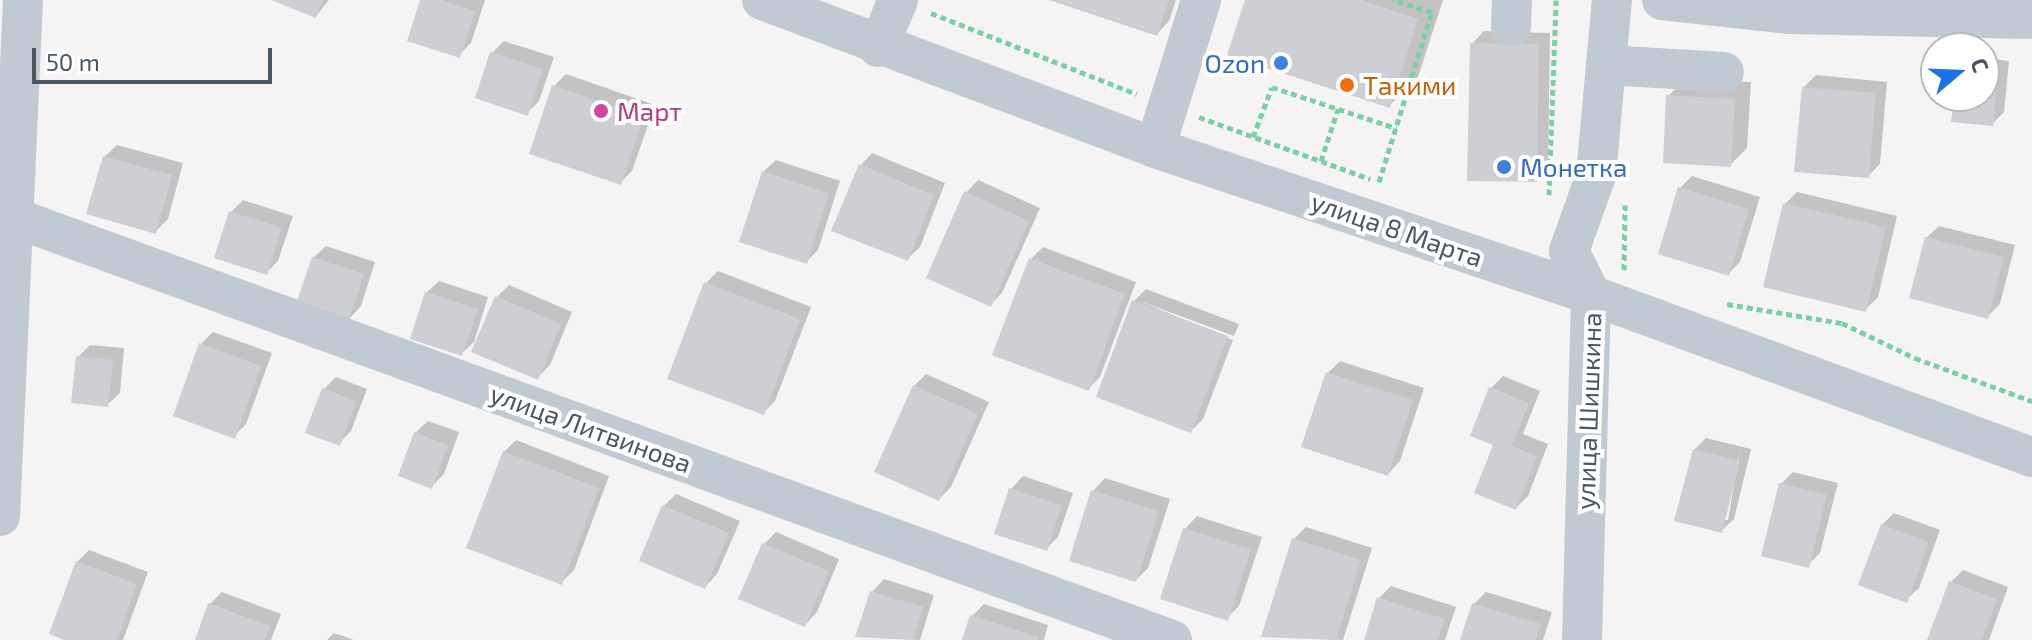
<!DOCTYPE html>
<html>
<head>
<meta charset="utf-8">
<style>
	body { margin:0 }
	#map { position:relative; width:2032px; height:640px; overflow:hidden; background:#f5f3f3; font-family:"Exo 2",sans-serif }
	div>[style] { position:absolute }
	.shadow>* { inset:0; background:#0003 }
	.building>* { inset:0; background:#cdcfd5 }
	.path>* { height:5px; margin-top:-2.5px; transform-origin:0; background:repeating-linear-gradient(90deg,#7ad0a6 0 6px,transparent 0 10px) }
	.minor>* { height:40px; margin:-20px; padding:0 20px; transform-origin:20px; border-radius:20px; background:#c1cad2 }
	.dots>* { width:22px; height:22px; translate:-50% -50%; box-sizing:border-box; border:4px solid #fff; border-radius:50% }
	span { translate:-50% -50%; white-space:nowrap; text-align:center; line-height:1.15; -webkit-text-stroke:8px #fff; paint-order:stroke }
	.shop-label { font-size:26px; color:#366cbe }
	.right { translate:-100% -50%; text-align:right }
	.left { translate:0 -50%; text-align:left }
	.food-label { font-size:26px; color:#c56008 }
	.hotel-label { font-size:26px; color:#b23c85 }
	.street-label { font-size:26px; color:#4a5661 }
	.north { position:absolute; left:1920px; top:32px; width:80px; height:80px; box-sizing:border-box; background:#fff; border:2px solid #b7bbc0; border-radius:50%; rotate:71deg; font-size:22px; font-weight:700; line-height:32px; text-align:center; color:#4a5661 }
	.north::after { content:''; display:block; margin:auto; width:28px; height:36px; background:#1a73e8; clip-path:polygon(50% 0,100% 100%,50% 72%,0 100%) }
	.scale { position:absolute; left:32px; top:48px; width:240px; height:36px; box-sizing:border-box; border:4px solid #4a5661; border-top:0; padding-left:10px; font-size:24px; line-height:28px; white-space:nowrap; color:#4a5661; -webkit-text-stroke:6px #fff; paint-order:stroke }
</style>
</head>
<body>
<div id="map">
	<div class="shadow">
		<div style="clip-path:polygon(276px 0,329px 0,316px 16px)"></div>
		<div style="clip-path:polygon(422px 0,485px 0,471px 43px,459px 55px)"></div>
		<div style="clip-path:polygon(1054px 0,1176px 0,1169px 21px,1157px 34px)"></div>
		<div style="clip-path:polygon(1247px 0,1443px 0,1418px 77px,1389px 106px)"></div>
		<div style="clip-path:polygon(1484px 31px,1550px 33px,1548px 168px,1536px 180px,1472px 44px)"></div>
		<div style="clip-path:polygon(504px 41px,554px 57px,539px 101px,527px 113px,492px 53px)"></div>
		<div style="clip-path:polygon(1984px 58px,2009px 61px,2004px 112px,1992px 124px,1956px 96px,1984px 96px)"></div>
		<div style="clip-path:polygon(566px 74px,655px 105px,632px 171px,620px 183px,554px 86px)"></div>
		<div style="clip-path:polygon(1816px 75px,1887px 82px,1880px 164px,1868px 176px,1804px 87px)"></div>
		<div style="clip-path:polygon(1686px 79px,1751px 82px,1747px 148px,1730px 165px,1668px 96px)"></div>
		<div style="clip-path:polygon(117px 145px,183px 163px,168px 219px,156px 231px,104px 157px)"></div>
		<div style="clip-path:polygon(872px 153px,945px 183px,920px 247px,907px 259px,860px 166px)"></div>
		<div style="clip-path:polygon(776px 160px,840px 181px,818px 250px,806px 262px,763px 172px)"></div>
		<div style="clip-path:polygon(1692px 176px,1760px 197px,1740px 262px,1728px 274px,1680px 188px)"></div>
		<div style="clip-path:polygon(978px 180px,1040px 208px,1002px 293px,990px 305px,966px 193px)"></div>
		<div style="clip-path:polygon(1797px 192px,1897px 216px,1878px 297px,1866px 309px,1785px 204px)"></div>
		<div style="clip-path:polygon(243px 200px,293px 216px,278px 261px,266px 273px,231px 212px)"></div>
		<div style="clip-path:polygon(1939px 226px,2015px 245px,2000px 304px,1988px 316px,1926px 238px)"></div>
		<div style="clip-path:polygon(326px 246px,375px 262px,361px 306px,349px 319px,313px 258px)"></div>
		<div style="clip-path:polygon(1043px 247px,1136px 282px,1100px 377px,1088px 389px,1031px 259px)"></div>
		<div style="clip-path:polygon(718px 271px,811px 307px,775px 401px,763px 413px,706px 283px)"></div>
		<div style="clip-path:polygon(439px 281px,488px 297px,474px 342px,461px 354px,426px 293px)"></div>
		<div style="clip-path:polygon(509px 285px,572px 312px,550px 365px,538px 377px,497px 297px)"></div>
		<div style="clip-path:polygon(1146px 289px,1239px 324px,1234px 336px,1137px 300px,1233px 340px,1203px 419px,1191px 431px,1134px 301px)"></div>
		<div style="clip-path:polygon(213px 332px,272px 353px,246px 424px,234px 436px,201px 344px)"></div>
		<div style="clip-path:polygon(90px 345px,124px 348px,120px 393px,107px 405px,78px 357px)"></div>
		<div style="clip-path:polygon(1340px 361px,1424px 388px,1400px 461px,1388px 474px,1328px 373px)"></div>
		<div style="clip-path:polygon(926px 374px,989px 402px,951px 487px,939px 499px,914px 386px)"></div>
		<div style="clip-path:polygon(1503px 376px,1540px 391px,1523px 434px,1548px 444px,1528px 496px,1516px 508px,1496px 444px,1491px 388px)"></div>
		<div style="clip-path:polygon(336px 377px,367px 389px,351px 431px,339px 443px,323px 390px)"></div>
		<div style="clip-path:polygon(428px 421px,459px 432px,444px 474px,432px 486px,415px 433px)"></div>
		<div style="clip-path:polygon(evenodd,1706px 438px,1751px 449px,1734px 519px,1721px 531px,1694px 450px,1706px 438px,1740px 451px,1728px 520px,1723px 520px,1740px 451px)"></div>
		<div style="clip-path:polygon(516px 440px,609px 476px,574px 570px,562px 582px,504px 452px)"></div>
		<div style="clip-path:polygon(1793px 472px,1838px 483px,1820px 553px,1808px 565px,1781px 484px)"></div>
		<div style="clip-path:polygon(1023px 476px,1073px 493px,1058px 537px,1046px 549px,1011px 489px)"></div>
		<div style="clip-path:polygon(1105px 478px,1170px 499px,1148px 568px,1136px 580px,1093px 491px)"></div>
		<div style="clip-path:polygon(676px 494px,740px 521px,717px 574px,705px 587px,664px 506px)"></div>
		<div style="clip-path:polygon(1894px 513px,1940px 530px,1919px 588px,1906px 600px,1882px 525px)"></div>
		<div style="clip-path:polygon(1197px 516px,1262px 537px,1239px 606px,1227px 618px,1185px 529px)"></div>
		<div style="clip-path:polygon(1306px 527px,1372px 548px,1343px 640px,1264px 636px,1294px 539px)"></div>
		<div style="clip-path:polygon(776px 532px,839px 559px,817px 612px,805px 625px,764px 544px)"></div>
		<div style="clip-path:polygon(89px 550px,148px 572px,123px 640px,70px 640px,77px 562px)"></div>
		<div style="clip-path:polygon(1963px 570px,2008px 587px,1989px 640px,1929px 640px,1951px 582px)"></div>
		<div style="clip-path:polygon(884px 579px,934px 595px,920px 640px,858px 636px,872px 592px)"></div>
		<div style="clip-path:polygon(1391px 586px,1456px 607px,1445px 640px,1366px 640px,1379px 598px)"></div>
		<div style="clip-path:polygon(222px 592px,281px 614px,271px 640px,197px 640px,210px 604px)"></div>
		<div style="clip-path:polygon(1486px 592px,1552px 612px,1543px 640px,1462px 640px,1474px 604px)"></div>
		<div style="clip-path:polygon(984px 604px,1048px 625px,1044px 640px,964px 640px,972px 616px)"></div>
		<div style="clip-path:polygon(334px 633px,354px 640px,327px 640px)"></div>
	</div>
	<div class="building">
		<div style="clip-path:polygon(271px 0,323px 0,316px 18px)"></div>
		<div style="clip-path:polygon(420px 0,441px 0,475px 11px,460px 58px,407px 41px)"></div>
		<div style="clip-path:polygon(1049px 0,1169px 0,1157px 36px)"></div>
		<div style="clip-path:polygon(1245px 0,1361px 0,1418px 19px,1390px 108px,1227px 55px)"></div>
		<div style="clip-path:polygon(1470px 43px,1539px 44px,1537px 182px,1467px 181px)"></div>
		<div style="clip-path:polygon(490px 52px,543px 69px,528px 116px,475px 98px)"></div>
		<div style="clip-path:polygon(1984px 71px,1998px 72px,1993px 126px,1951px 122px,1954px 96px,1984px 96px)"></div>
		<div style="clip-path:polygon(552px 85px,644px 117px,621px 185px,529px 154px)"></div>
		<div style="clip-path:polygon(1802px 87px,1876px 93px,1869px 178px,1794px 172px)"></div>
		<div style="clip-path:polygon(1666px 95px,1735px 99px,1731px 167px,1663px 163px)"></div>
		<div style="clip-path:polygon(103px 156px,172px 175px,156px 234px,86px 214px)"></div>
		<div style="clip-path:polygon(859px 164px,934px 195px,908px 261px,831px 231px)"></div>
		<div style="clip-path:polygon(762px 171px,829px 193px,807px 264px,739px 242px)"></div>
		<div style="clip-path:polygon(1678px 187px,1749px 209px,1729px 276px,1658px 254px)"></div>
		<div style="clip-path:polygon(964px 191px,1029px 221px,991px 307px,926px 278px)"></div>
		<div style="clip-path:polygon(1783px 203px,1886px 227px,1866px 312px,1763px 287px)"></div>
		<div style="clip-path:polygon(229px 211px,282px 228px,267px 275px,214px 258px)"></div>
		<div style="clip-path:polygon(1925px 237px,2004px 257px,1988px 319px,1909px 298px)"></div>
		<div style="clip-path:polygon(312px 257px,364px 274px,349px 321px,296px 304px)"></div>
		<div style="clip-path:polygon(1029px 258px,1125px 294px,1089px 391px,992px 355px)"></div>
		<div style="clip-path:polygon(704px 282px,800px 319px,764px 415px,667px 379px)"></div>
		<div style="clip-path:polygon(425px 292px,478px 309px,462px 356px,410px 339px)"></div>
		<div style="clip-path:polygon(495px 296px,561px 324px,538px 380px,471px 352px)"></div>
		<div style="clip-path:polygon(1132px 300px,1228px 336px,1191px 433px,1096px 397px)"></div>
		<div style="clip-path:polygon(199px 343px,261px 366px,235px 439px,173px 416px)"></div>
		<div style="clip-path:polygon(76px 356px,113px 360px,108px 407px,71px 403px)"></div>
		<div style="clip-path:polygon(1326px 372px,1413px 400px,1388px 476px,1301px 447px)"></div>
		<div style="clip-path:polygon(913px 385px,978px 414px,939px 501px,874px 472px)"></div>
		<div style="clip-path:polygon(1489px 387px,1529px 403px,1512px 446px,1537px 456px,1516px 510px,1474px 493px,1493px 445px,1470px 436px)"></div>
		<div style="clip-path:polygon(322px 388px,356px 401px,340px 446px,305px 433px)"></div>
		<div style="clip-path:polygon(414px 432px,448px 445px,432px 489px,398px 476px)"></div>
		<div style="clip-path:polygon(1693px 449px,1740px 461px,1722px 533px,1674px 521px)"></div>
		<div style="clip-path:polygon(503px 451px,599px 488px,562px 585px,466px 548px)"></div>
		<div style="clip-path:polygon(1779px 483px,1827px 495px,1809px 568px,1761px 556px)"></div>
		<div style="clip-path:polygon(1009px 488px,1062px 505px,1047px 551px,994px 534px)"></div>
		<div style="clip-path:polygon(1091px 490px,1159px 511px,1136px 582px,1069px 561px)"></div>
		<div style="clip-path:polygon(662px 505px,729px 533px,705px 589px,639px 561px)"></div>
		<div style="clip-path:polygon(1881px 524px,1929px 542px,1907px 603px,1858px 585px)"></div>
		<div style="clip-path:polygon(1183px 528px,1251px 549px,1228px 621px,1160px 599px)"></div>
		<div style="clip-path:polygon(1292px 538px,1361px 560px,1336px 640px,1261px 637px)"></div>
		<div style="clip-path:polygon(762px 543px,829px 571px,805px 627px,738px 599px)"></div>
		<div style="clip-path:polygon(76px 561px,137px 584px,117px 640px,64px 640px,49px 634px)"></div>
		<div style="clip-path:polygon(1949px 581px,1997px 599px,1982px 640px,1927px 640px)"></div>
		<div style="clip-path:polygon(870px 591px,923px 607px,913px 640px,855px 637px)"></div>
		<div style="clip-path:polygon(1377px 597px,1445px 619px,1438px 640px,1364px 640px)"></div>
		<div style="clip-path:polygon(208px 603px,270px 626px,265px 640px,195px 640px)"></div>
		<div style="clip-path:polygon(1472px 603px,1541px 624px,1536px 640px,1460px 640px)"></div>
		<div style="clip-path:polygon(970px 615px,1038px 637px,1037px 640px,962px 640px)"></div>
	</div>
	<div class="path">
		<div style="left:931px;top:13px;width:221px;rotate:21.5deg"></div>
		<div style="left:1199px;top:117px;width:182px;rotate:19.9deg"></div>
		<div style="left:1253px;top:137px;width:53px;rotate:-69.2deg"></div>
		<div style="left:1272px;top:87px;width:131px;rotate:18.3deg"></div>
		<div style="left:1321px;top:161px;width:55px;rotate:-71.9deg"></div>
		<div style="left:1379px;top:182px;width:178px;rotate:-72.7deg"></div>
		<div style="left:1432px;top:12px;width:41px;rotate:-162.9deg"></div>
		<div style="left:1549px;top:195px;width:195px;rotate:-87.9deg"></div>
		<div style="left:1624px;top:270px;width:65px;rotate:-89.1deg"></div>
		<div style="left:1727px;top:304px;width:117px;rotate:9.4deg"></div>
		<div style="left:1842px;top:323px;width:81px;rotate:25.6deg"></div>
		<div style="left:1915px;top:358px;width:125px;rotate:20.2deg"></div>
	</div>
	<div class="minor">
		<div style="left:762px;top:0;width:420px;rotate:20.6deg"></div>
		<div style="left:1155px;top:148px;width:460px;rotate:18.6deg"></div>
		<div style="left:1591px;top:295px;width:470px;rotate:20.2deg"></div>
		<div style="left:1662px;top:0;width:128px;rotate:6.3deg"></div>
		<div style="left:1789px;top:14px;width:243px;rotate:1.2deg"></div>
		<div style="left:1511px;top:27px;width:27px;rotate:-88deg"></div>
		<div style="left:878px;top:47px;width:51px;rotate:-66.9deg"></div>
		<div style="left:1606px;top:65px;width:118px;rotate:3.4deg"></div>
		<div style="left:1155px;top:148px;width:155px;rotate:-72.7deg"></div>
		<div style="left:10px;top:216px;width:1237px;rotate:20.05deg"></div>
		<div style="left:0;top:516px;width:517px;rotate:-87.45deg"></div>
		<div style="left:1582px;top:640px;width:345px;rotate:-88.5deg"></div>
		<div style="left:1591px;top:295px;width:49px;rotate:-116.6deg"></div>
		<div style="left:1569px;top:251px;width:81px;rotate:-70.4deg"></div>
		<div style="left:1596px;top:175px;width:176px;rotate:-84.8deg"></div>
	</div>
	<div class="dots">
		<div style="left:1281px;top:63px;background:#3f7fe0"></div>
		<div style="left:1347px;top:85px;background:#e8710a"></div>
		<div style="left:601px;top:111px;background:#d1479c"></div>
		<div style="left:1504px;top:167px;background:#3f7fe0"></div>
	</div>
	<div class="shop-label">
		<span class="right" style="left:1265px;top:63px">Ozon</span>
		<span class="left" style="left:1520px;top:167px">Монетка</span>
	</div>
	<div class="food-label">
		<span class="left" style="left:1363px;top:85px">Такими</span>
	</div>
	<div class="hotel-label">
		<span class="left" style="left:617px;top:111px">Март</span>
	</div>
	<div class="street-label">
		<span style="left:1397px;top:229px;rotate:19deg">улица 8 Марта</span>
		<span style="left:1588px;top:411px;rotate:-88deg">улица Шишкина</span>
		<span style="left:591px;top:428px;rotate:20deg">улица Литвинова</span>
	</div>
	<div class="north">С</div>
	<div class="scale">50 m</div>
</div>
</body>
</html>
